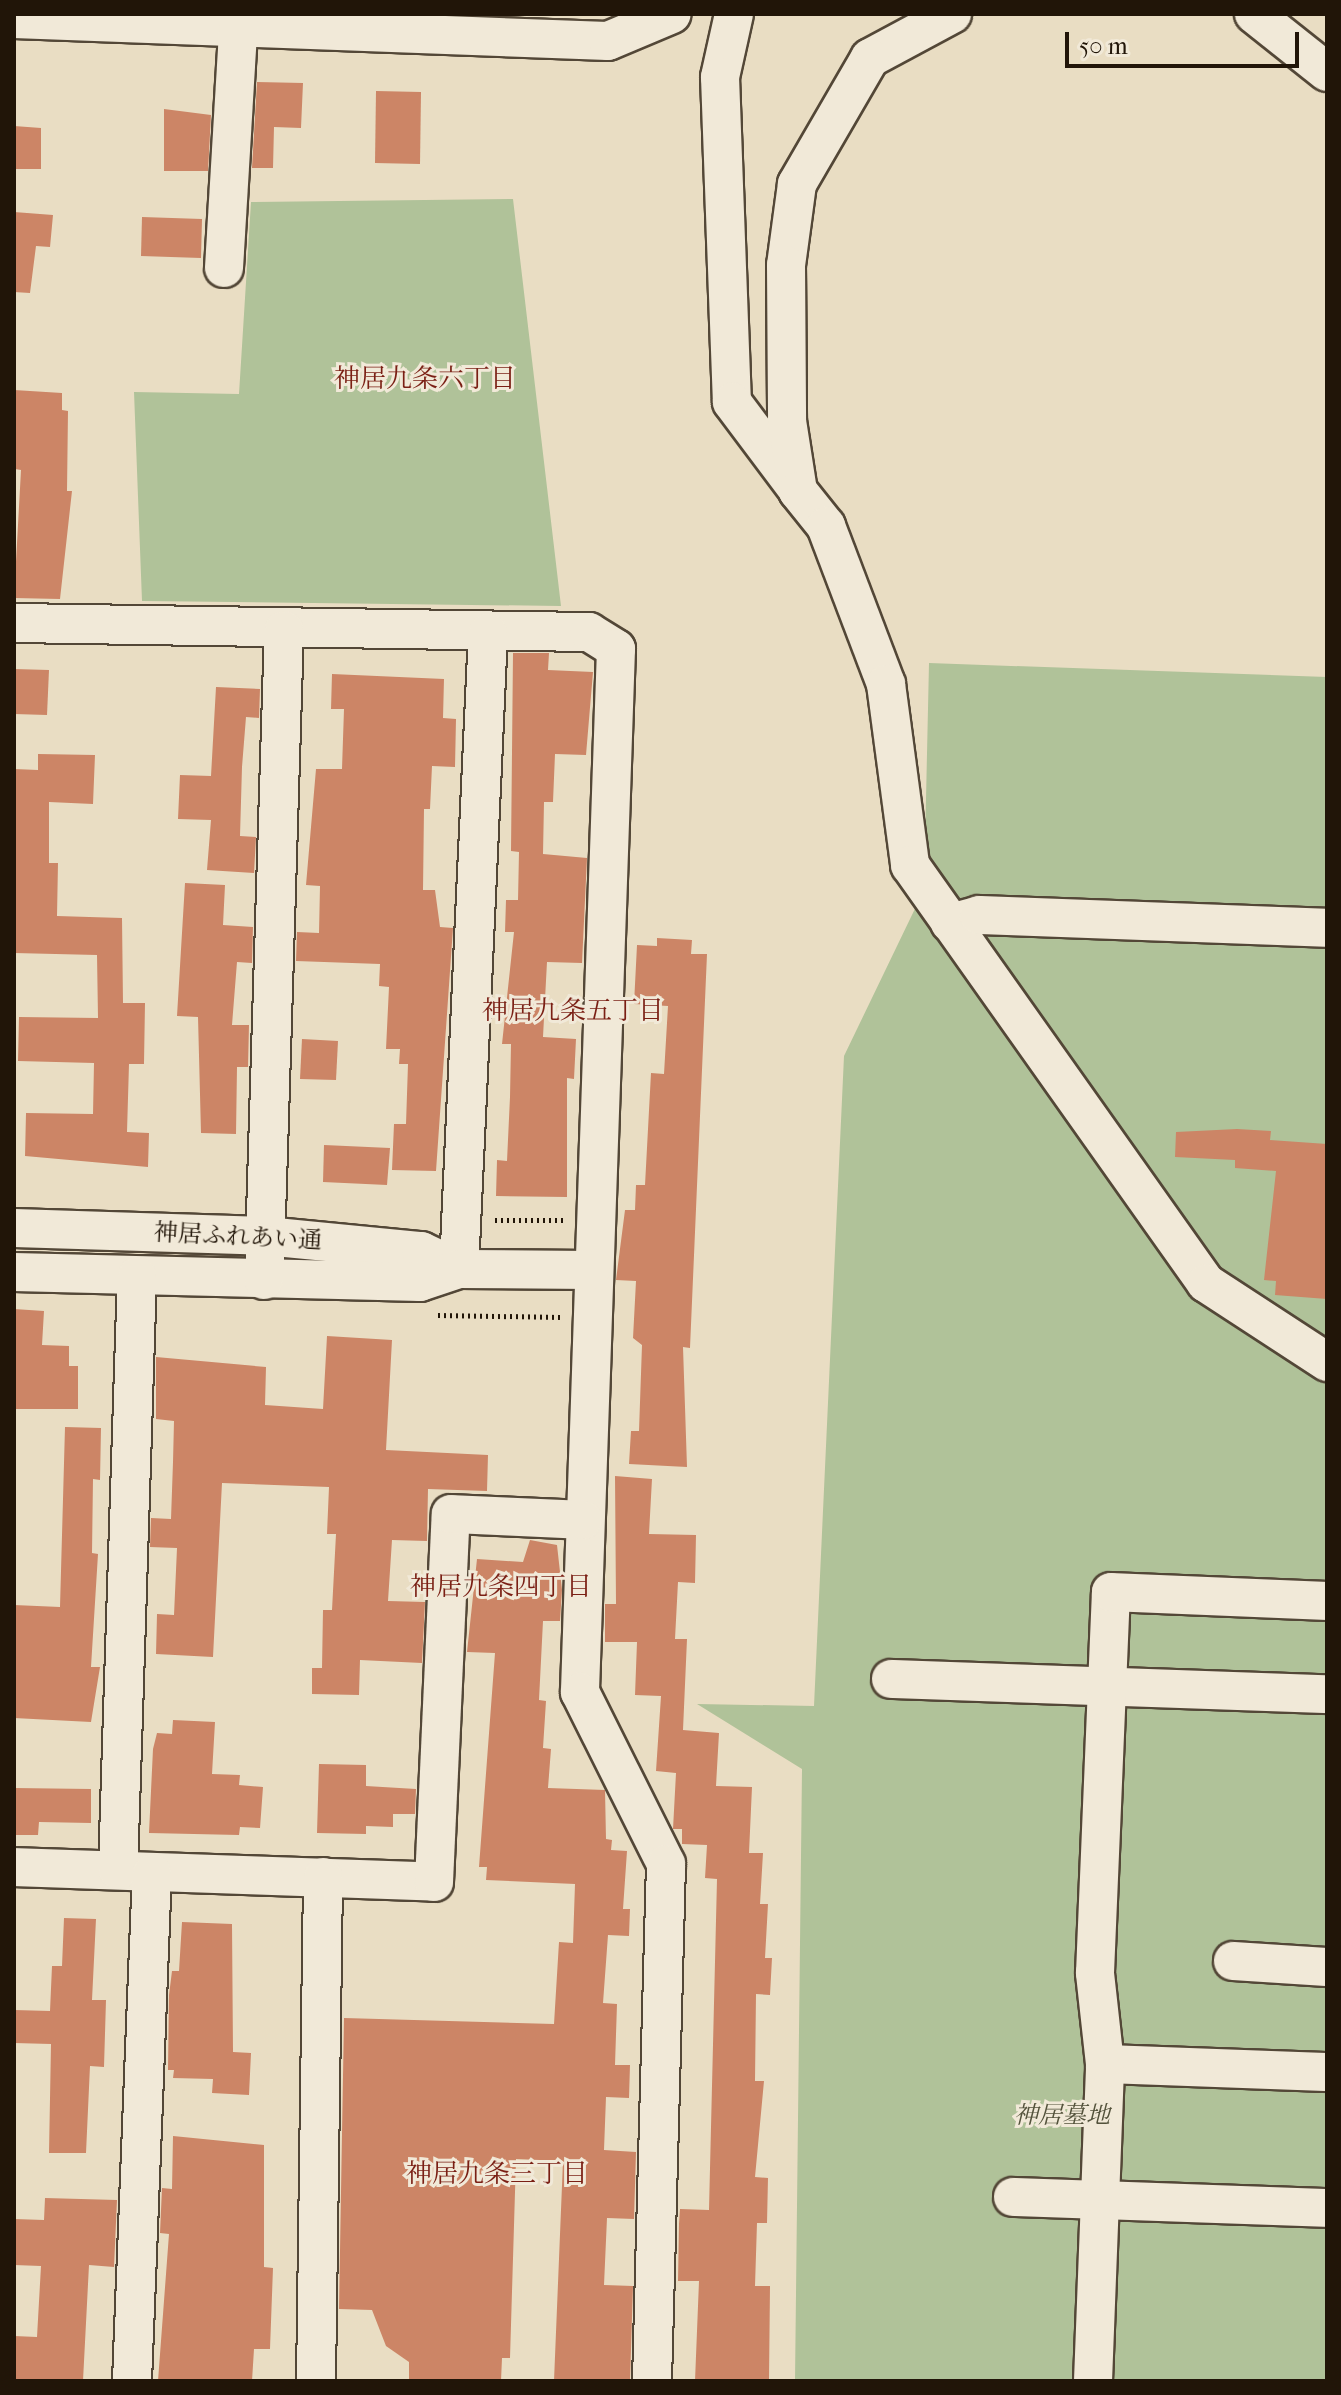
<!DOCTYPE html>
<html>
<head>
<meta charset="utf-8">
<style>
	body { margin:0 }
	#map { position:relative; width:1341px; height:2395px; overflow:hidden; background:#e9ddc3; font-family:"IM FELL French Canon","Noto Serif JP",serif }
	div>[style] { position:absolute }
	.green>* { inset:0; background:#b0c299 }
	.building>* { inset:0; background:#cc8566 }
	.path>* { height:5px; margin-top:-2.5px; transform-origin:0; background:repeating-linear-gradient(90deg,#211508 0 2px,transparent 0 6px) }
	.roads { filter:drop-shadow(2px 0 #534737) drop-shadow(-2px 0 #534737) drop-shadow(0 2px #534737) drop-shadow(0 -2px #534737) }
	.minor>* { height:38px; margin:-19px; padding:0 19px; transform-origin:19px; border-radius:19px; background:#f1e9d8 }
	span { translate:-50% -50%; white-space:nowrap; text-align:center; line-height:1.15; -webkit-text-stroke:6px #f1e9d8; paint-order:stroke }
	.street-label { font-size:24px; color:#211508 }
	.park-label { font-size:24px; color:#53523b; font-style:italic }
	.neighbourhood-label { font-size:26px; color:#7a1f14 }
	.frame { position:absolute; inset:0; border:16px solid #211508; pointer-events:none }
	.scale { position:absolute; left:1065px; top:32px; width:234px; height:36px; box-sizing:border-box; border:4px solid #211508; border-top:0; padding-left:10px; font-size:24px; line-height:28px; white-space:nowrap; color:#211508; -webkit-text-stroke:6px #f1e9d8; paint-order:stroke }
</style>
</head>
<body>
<div id="map">
	<div class="green">
		<div style="clip-path:polygon(513px 199px,561px 606px,142px 601px,134px 392px,239px 394px,251px 202px)"></div>
		<div style="clip-path:polygon(929px 663px,1327px 677px,1327px 2381px,795px 2381px,802px 1769px,697px 1704px,814px 1706px,844px 1056px,924px 890px)"></div>
	</div>
	<div class="building">
		<div style="clip-path:polygon(257px 82px,303px 83px,301px 128px,274px 127px,273px 168px,252px 168px)"></div>
		<div style="clip-path:polygon(376px 91px,421px 92px,420px 164px,375px 163px)"></div>
		<div style="clip-path:polygon(164px 109px,211px 115px,208px 171px,164px 171px)"></div>
		<div style="clip-path:polygon(14px 126px,41px 128px,41px 169px,14px 169px)"></div>
		<div style="clip-path:polygon(14px 212px,53px 215px,50px 247px,36px 246px,30px 293px,14px 292px)"></div>
		<div style="clip-path:polygon(142px 217px,202px 219px,201px 258px,141px 256px)"></div>
		<div style="clip-path:polygon(14px 390px,62px 393px,62px 410px,68px 411px,67px 491px,72px 491px,60px 599px,14px 598px,21px 470px,15px 469px)"></div>
		<div style="clip-path:polygon(513px 653px,549px 653px,548px 670px,593px 672px,586px 755px,555px 754px,553px 802px,544px 802px,543px 854px,587px 858px,582px 963px,547px 962px,543px 1037px,576px 1039px,574px 1079px,567px 1078px,567px 1197px,496px 1196px,497px 1160px,507px 1161px,510px 1097px,511px 1044px,502px 1044px,514px 932px,505px 932px,506px 900px,518px 900px,519px 852px,511px 851px)"></div>
		<div style="clip-path:polygon(14px 669px,49px 670px,47px 715px,14px 714px)"></div>
		<div style="clip-path:polygon(332px 674px,444px 679px,443px 718px,456px 719px,455px 767px,432px 766px,430px 809px,424px 809px,423px 890px,435px 890px,440px 927px,453px 928px,436px 1171px,392px 1170px,394px 1124px,406px 1124px,408px 1064px,399px 1064px,400px 1049px,386px 1049px,389px 987px,379px 986px,380px 964px,296px 961px,297px 932px,319px 933px,320px 886px,306px 885px,316px 769px,342px 769px,344px 709px,331px 709px)"></div>
		<div style="clip-path:polygon(216px 687px,260px 689px,259px 718px,246px 717px,242px 767px,240px 836px,256px 837px,254px 873px,207px 870px,211px 820px,178px 819px,180px 775px,211px 776px)"></div>
		<div style="clip-path:polygon(38px 754px,95px 755px,93px 804px,49px 802px,49px 863px,58px 863px,57px 916px,122px 918px,123px 1003px,145px 1003px,144px 1064px,129px 1064px,127px 1132px,149px 1133px,148px 1167px,25px 1156px,26px 1113px,93px 1114px,94px 1063px,18px 1061px,19px 1017px,98px 1018px,97px 955px,14px 953px,14px 769px,38px 770px)"></div>
		<div style="clip-path:polygon(185px 883px,225px 885px,223px 925px,253px 927px,252px 963px,237px 962px,232px 1025px,249px 1025px,248px 1067px,237px 1067px,236px 1134px,201px 1133px,198px 1017px,177px 1016px)"></div>
		<div style="clip-path:polygon(657px 938px,692px 940px,691px 954px,707px 954px,690px 1348px,683px 1347px,687px 1467px,629px 1464px,631px 1431px,639px 1431px,642px 1345px,633px 1338px,636px 1281px,616px 1280px,625px 1210px,635px 1210px,636px 1185px,645px 1185px,651px 1073px,664px 1074px,668px 1006px,634px 1004px,637px 945px,657px 946px)"></div>
		<div style="clip-path:polygon(302px 1039px,338px 1041px,336px 1080px,300px 1079px)"></div>
		<div style="clip-path:polygon(1237px 1129px,1271px 1131px,1270px 1140px,1327px 1144px,1327px 1299px,1275px 1295px,1276px 1281px,1264px 1280px,1276px 1171px,1235px 1168px,1235px 1160px,1175px 1157px,1176px 1132px)"></div>
		<div style="clip-path:polygon(324px 1145px,390px 1148px,387px 1185px,323px 1182px)"></div>
		<div style="clip-path:polygon(14px 1309px,44px 1311px,42px 1345px,69px 1346px,69px 1366px,78px 1366px,78px 1409px,14px 1409px)"></div>
		<div style="clip-path:polygon(327px 1336px,392px 1340px,386px 1450px,488px 1455px,487px 1491px,428px 1489px,427px 1541px,392px 1540px,388px 1601px,425px 1602px,422px 1663px,360px 1660px,359px 1695px,312px 1694px,312px 1668px,322px 1668px,323px 1610px,332px 1610px,336px 1534px,327px 1534px,329px 1487px,222px 1483px,213px 1657px,156px 1654px,157px 1614px,174px 1615px,177px 1548px,150px 1547px,151px 1518px,171px 1519px,173px 1462px,174px 1421px,156px 1419px,156px 1357px,266px 1367px,265px 1405px,323px 1409px)"></div>
		<div style="clip-path:polygon(65px 1427px,101px 1428px,100px 1480px,93px 1479px,92px 1553px,98px 1554px,91px 1667px,100px 1667px,91px 1722px,14px 1718px,14px 1605px,60px 1607px)"></div>
		<div style="clip-path:polygon(615px 1476px,652px 1479px,649px 1534px,696px 1535px,695px 1583px,678px 1582px,675px 1639px,687px 1639px,683px 1730px,719px 1733px,716px 1786px,752px 1787px,749px 1853px,763px 1853px,760px 1904px,768px 1904px,765px 1958px,772px 1958px,770px 1995px,756px 1994px,755px 2081px,764px 2081px,755px 2177px,768px 2178px,767px 2223px,757px 2223px,755px 2286px,770px 2286px,769px 2381px,695px 2381px,699px 2281px,678px 2281px,679px 2224px,680px 2209px,709px 2210px,717px 1879px,705px 1878px,707px 1845px,682px 1844px,682px 1829px,673px 1829px,676px 1773px,656px 1771px,661px 1696px,635px 1695px,637px 1642px,605px 1642px,605px 1604px,616px 1604px)"></div>
		<div style="clip-path:polygon(530px 1540px,557px 1545px,562px 1590px,560px 1621px,543px 1621px,539px 1700px,546px 1701px,543px 1748px,551px 1749px,548px 1788px,605px 1790px,606px 1839px,612px 1840px,611px 1850px,627px 1851px,623px 1909px,630px 1909px,629px 1936px,608px 1935px,603px 2003px,617px 2004px,615px 2065px,630px 2065px,629px 2098px,606px 2097px,604px 2150px,636px 2152px,634px 2219px,607px 2218px,604px 2285px,633px 2286px,630px 2381px,554px 2381px,563px 2161px,516px 2159px,510px 2358px,502px 2358px,501px 2381px,409px 2381px,409px 2362px,386px 2346px,372px 2310px,339px 2309px,344px 2018px,554px 2024px,559px 1942px,573px 1943px,575px 1884px,486px 1880px,487px 1867px,479px 1867px,495px 1653px,467px 1652px,477px 1559px,523px 1562px)"></div>
		<div style="clip-path:polygon(173px 1720px,215px 1722px,212px 1774px,240px 1775px,239px 1785px,263px 1787px,260px 1828px,240px 1827px,239px 1835px,149px 1833px,153px 1749px,157px 1733px,172px 1734px)"></div>
		<div style="clip-path:polygon(319px 1764px,366px 1765px,366px 1786px,416px 1789px,415px 1814px,393px 1814px,393px 1827px,366px 1826px,366px 1834px,317px 1833px)"></div>
		<div style="clip-path:polygon(14px 1788px,91px 1789px,91px 1823px,39px 1822px,38px 1835px,14px 1835px)"></div>
		<div style="clip-path:polygon(64px 1918px,96px 1919px,92px 2000px,106px 2000px,104px 2067px,90px 2066px,86px 2153px,49px 2153px,51px 2044px,14px 2043px,14px 2010px,50px 2011px,52px 1966px,62px 1966px)"></div>
		<div style="clip-path:polygon(182px 1922px,232px 1924px,233px 2052px,251px 2053px,249px 2095px,212px 2093px,213px 2079px,173px 2078px,174px 2070px,168px 2070px,169px 1995px,172px 1971px,179px 1971px)"></div>
		<div style="clip-path:polygon(173px 2136px,264px 2145px,264px 2267px,273px 2268px,270px 2349px,254px 2349px,252px 2381px,158px 2381px,169px 2234px,160px 2233px,162px 2188px,172px 2189px)"></div>
		<div style="clip-path:polygon(45px 2198px,117px 2200px,114px 2267px,89px 2265px,83px 2381px,14px 2381px,14px 2336px,37px 2337px,41px 2266px,14px 2265px,14px 2219px,44px 2220px)"></div>
	</div>
	<div class="path">
		<div style="left:495px;top:1220px;width:70px"></div>
		<div style="left:438px;top:1315px;width:122px;rotate:0.9deg"></div>
	</div>
	<div class="roads">
		<div class="minor">
			<div style="left:734px;top:14px;width:65px;rotate:102.5deg"></div>
			<div style="left:720px;top:77px;width:325px;rotate:87.9deg"></div>
			<div style="left:732px;top:402px;width:104px;rotate:53.2deg"></div>
			<div style="left:952px;top:14px;width:93px;rotate:151.8deg"></div>
			<div style="left:870px;top:58px;width:146px;rotate:120.1deg"></div>
			<div style="left:797px;top:184px;width:82px;rotate:97.7deg"></div>
			<div style="left:786px;top:265px;width:156px;rotate:89.6deg"></div>
			<div style="left:787px;top:421px;width:71px;rotate:81.1deg"></div>
			<div style="left:798px;top:491px;width:45px;rotate:51.3deg"></div>
			<div style="left:826px;top:526px;width:169px;rotate:69.2deg"></div>
			<div style="left:886px;top:684px;width:183px;rotate:82.4deg"></div>
			<div style="left:910px;top:865px;width:512px;rotate:54.7deg"></div>
			<div style="left:1206px;top:1283px;width:145px;rotate:33.1deg"></div>
			<div style="left:1254px;top:14px;width:93px;rotate:38.5deg"></div>
			<div style="left:14px;top:19px;width:594px;rotate:2.12deg"></div>
			<div style="left:608px;top:41px;width:69px;rotate:-22.9deg"></div>
			<div style="left:224px;top:268px;width:254px;rotate:-86.6deg"></div>
			<div style="left:14px;top:623px;width:575px;rotate:0.9deg"></div>
			<div style="left:589px;top:632px;width:32px;rotate:32deg"></div>
			<div style="left:616px;top:649px;width:1044px;rotate:91.98deg"></div>
			<div style="left:580px;top:1692px;width:192px;rotate:63.4deg"></div>
			<div style="left:666px;top:1864px;width:517px;rotate:91.55deg"></div>
			<div style="left:950px;top:923px;width:30px;rotate:-15deg"></div>
			<div style="left:979px;top:915px;width:348px;rotate:2.1deg"></div>
			<div style="left:14px;top:1228px;width:251px;rotate:1.8deg"></div>
			<div style="left:265px;top:1236px;width:157px;rotate:5.5deg"></div>
			<div style="left:421px;top:1251px;width:42px;rotate:25.3deg"></div>
			<div style="left:459px;top:1269px;width:637px;rotate:-87.39deg"></div>
			<div style="left:14px;top:1272px;width:406px;rotate:1.4deg"></div>
			<div style="left:420px;top:1282px;width:41px;rotate:-18.4deg"></div>
			<div style="left:459px;top:1269px;width:132px;rotate:0.4deg"></div>
			<div style="left:264px;top:1280px;width:650px;rotate:-88.24deg"></div>
			<div style="left:891px;top:1679px;width:436px;rotate:2deg"></div>
			<div style="left:14px;top:1867px;width:420px;rotate:2deg"></div>
			<div style="left:434px;top:1882px;width:368px;rotate:-87.4deg"></div>
			<div style="left:451px;top:1514px;width:132px;rotate:2.6deg"></div>
			<div style="left:118px;top:1870px;width:594px;rotate:-88.17deg"></div>
			<div style="left:1233px;top:1961px;width:94px;rotate:3.7deg"></div>
			<div style="left:1105px;top:2064px;width:222px;rotate:2.1deg"></div>
			<div style="left:1013px;top:2197px;width:314px;rotate:2deg"></div>
			<div style="left:132px;top:2381px;width:508px;rotate:-87.75deg"></div>
			<div style="left:316px;top:2381px;width:504px;rotate:-89.2deg"></div>
			<div style="left:1093px;top:2381px;width:317px;rotate:-87.8deg"></div>
			<div style="left:1105px;top:2064px;width:92px;rotate:-96.3deg"></div>
			<div style="left:1095px;top:1973px;width:381px;rotate:-87.6deg"></div>
			<div style="left:1111px;top:1592px;width:216px;rotate:2.4deg"></div>
		</div>
	</div>
	<div class="street-label">
		<span style="left:238px;top:1237px;rotate:3deg">神居ふれあい通</span>
	</div>
	<div class="park-label">
		<span style="left:1062px;top:2116px">神居墓地</span>
	</div>
	<div class="neighbourhood-label">
		<span style="left:425px;top:379px">神居九条六丁目</span>
		<span style="left:573px;top:1011px">神居九条五丁目</span>
		<span style="left:501px;top:1587px">神居九条四丁目</span>
		<span style="left:497px;top:2174px">神居九条三丁目</span>
	</div>
	<div class="frame"></div>
	<div class="scale">50 m</div>
</div>
</body>
</html>
